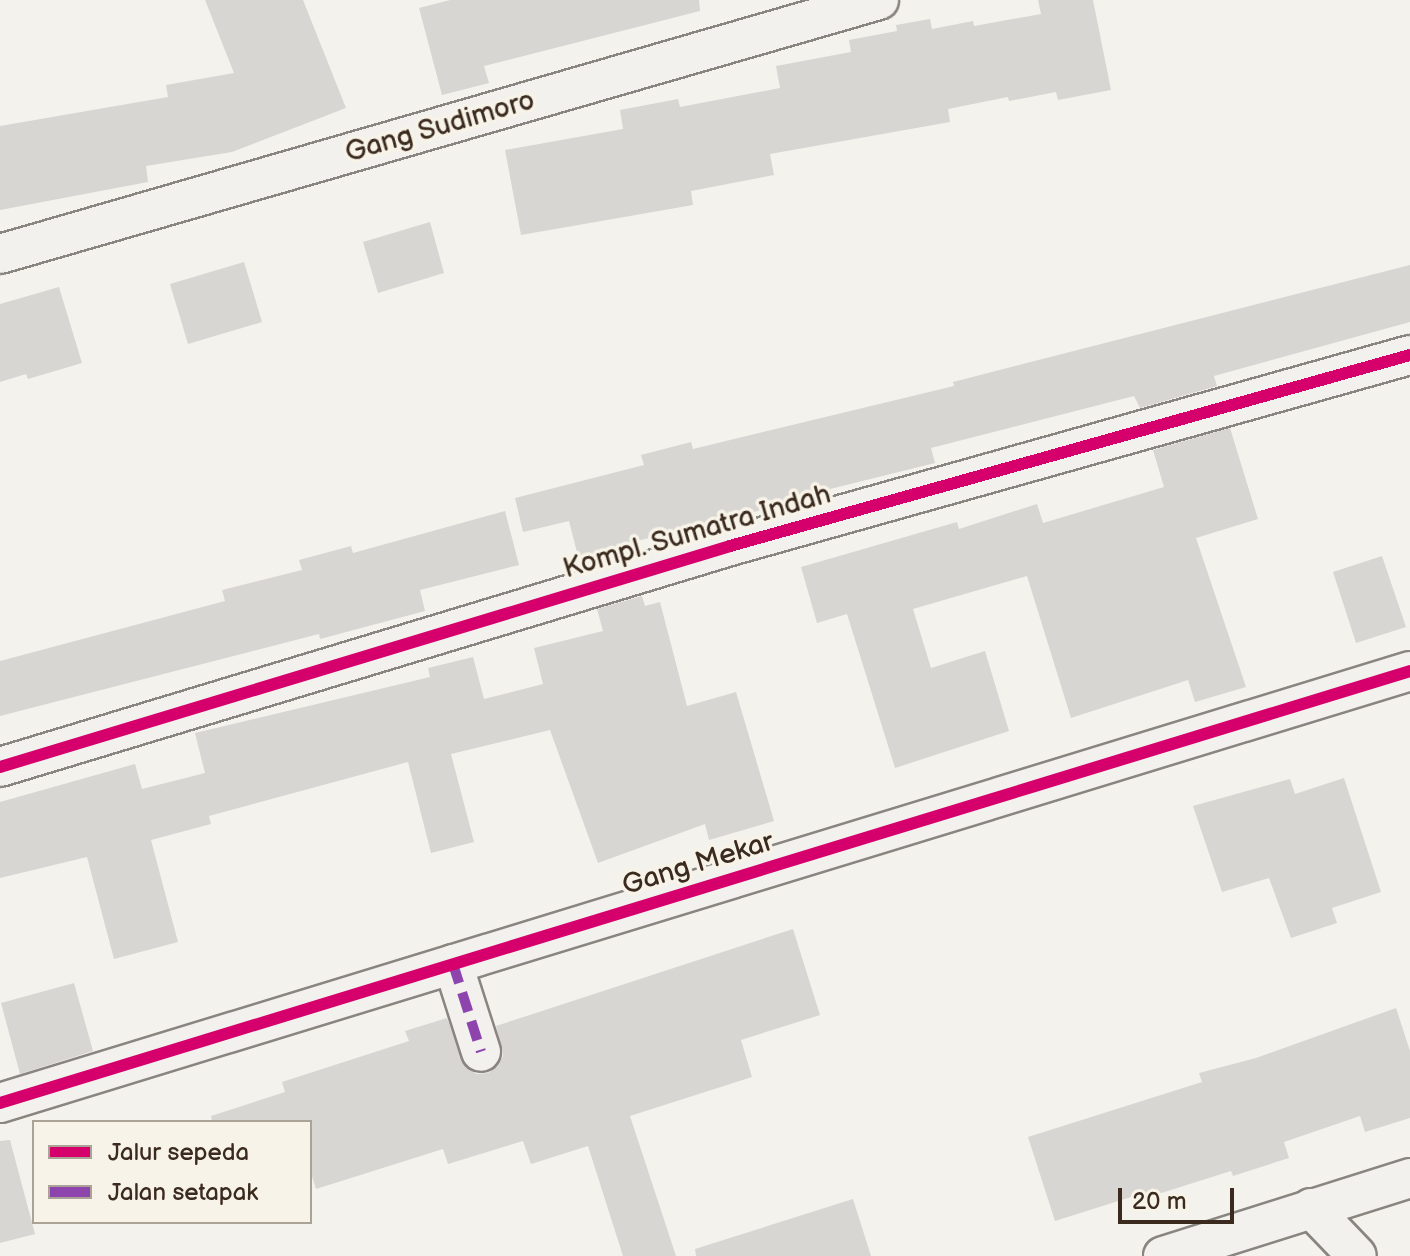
<!DOCTYPE html>
<html>
<head>
<meta charset="utf-8">
<style>
	body { margin:0 }
	#map { position:relative; width:1410px; height:1256px; overflow:hidden; background:#f4f2ec; font-family:"Balsamiq Sans",sans-serif }
	div>[style] { position:absolute }
	.building>* { inset:0; background:#d8d6d2 }
	.roads { filter:drop-shadow(2px 0 #898580) drop-shadow(-2px 0 #898580) drop-shadow(0 2px #898580) drop-shadow(0 -2px #898580) }
	.minor>* { height:38px; margin:-19px; padding:0 19px; transform-origin:19px; border-radius:19px; background:#f2f1ed }
	.quiet>* { height:10px; margin-top:-5px; transform-origin:0; background:repeating-linear-gradient(90deg,#8e44ad 0 20px,transparent 0 30px) }
	.cycleway>* { height:12px; margin:-6px; padding:0 6px; transform-origin:6px; border-radius:6px; background:#d6006c }
	span { translate:-50% -50%; white-space:nowrap; text-align:center; line-height:1.15; -webkit-text-stroke:7px #f7f3e8; paint-order:stroke }
	.street-label { font-size:28px; color:#3b2a1e }
	.legend { position:absolute; left:32px; top:1120px; width:280px; height:104px; box-sizing:border-box; background:#f7f3e8; border:2px solid #aca397; margin:0; padding:10px 14px; list-style:none; font-size:24px; color:#3b2a1e }
	.legend li { display:flex; align-items:center; gap:16px; height:40px }
	.legend b { width:40px; border:2px solid #aca397 }
	.scale { position:absolute; left:1118px; top:1188px; width:116px; height:36px; box-sizing:border-box; border:4px solid #3b2a1e; border-top:0; padding-left:10px; font-size:24px; line-height:28px; white-space:nowrap; color:#3b2a1e; -webkit-text-stroke:6px #f7f3e8; paint-order:stroke }
</style>
</head>
<body>
<div id="map">
	<div class="building">
		<div style="clip-path:polygon(205px 0,303px 0,346px 108px,232px 152px,146px 166px,148px 182px,0 210px,0 126px,168px 97px,166px 85px,234px 73px)"></div>
		<div style="clip-path:polygon(450px 0,699px 0,700px 11px,484px 66px,489px 83px,442px 95px,419px 8px)"></div>
		<div style="clip-path:polygon(1038px 0,1093px 0,1111px 90px,1058px 100px,1056px 92px,1009px 101px,1008px 97px,948px 109px,950px 122px,770px 154px,774px 175px,691px 191px,693px 205px,521px 235px,505px 150px,623px 129px,620px 110px,678px 99px,680px 107px,780px 88px,776px 66px,851px 52px,849px 40px,897px 31px,896px 25px,930px 19px,932px 29px,973px 21px,974px 26px,1041px 14px)"></div>
		<div style="clip-path:polygon(430px 222px,444px 273px,378px 293px,363px 242px)"></div>
		<div style="clip-path:polygon(244px 262px,262px 322px,188px 344px,170px 284px)"></div>
		<div style="clip-path:polygon(1410px 265px,1410px 322px,1214px 376px,1217px 386px,1140px 408px,1134px 396px,931px 448px,935px 463px,830px 489px,831px 493px,629px 543px,632px 553px,586px 567px,585px 562px,580px 564px,569px 521px,523px 532px,515px 498px,644px 465px,641px 455px,691px 442px,693px 449px,954px 386px,953px 382px)"></div>
		<div style="clip-path:polygon(59px 287px,82px 363px,28px 379px,26px 374px,0 382px,0 304px)"></div>
		<div style="clip-path:polygon(1230px 428px,1258px 519px,1196px 538px,1246px 687px,1195px 702px,1188px 680px,1071px 718px,1027px 576px,913px 609px,931px 668px,985px 651px,1009px 731px,895px 768px,847px 614px,817px 623px,801px 567px,957px 522px,959px 529px,1037px 504px,1043px 523px,1164px 487px,1153px 450px)"></div>
		<div style="clip-path:polygon(505px 511px,519px 565px,420px 590px,425px 611px,320px 639px,319px 634px,0 716px,0 661px,225px 601px,222px 590px,302px 570px,299px 560px,351px 546px,353px 553px)"></div>
		<div style="clip-path:polygon(1382px 556px,1406px 627px,1356px 643px,1333px 572px)"></div>
		<div style="clip-path:polygon(642px 596px,645px 606px,660px 602px,687px 706px,736px 692px,774px 821px,709px 840px,705px 824px,598px 863px,550px 730px,451px 754px,474px 842px,431px 853px,408px 762px,209px 816px,211px 824px,151px 840px,178px 942px,114px 959px,87px 857px,0 878px,0 802px,135px 764px,142px 789px,205px 773px,195px 733px,430px 677px,428px 668px,473px 657px,484px 699px,543px 684px,534px 648px,603px 631px,597px 609px)"></div>
		<div style="clip-path:polygon(1344px 778px,1381px 892px,1332px 908px,1337px 923px,1291px 938px,1269px 878px,1222px 892px,1193px 806px,1290px 779px,1295px 794px)"></div>
		<div style="clip-path:polygon(793px 929px,820px 1015px,741px 1040px,752px 1077px,630px 1116px,676px 1256px,623px 1256px,588px 1146px,531px 1164px,523px 1141px,448px 1164px,443px 1149px,316px 1189px,310px 1170px,310px 1122px,212px 1122px,211px 1116px,285px 1092px,282px 1082px,409px 1041px,405px 1031px,447px 1018px,466px 1068px,477px 1074px,488px 1073px,498px 1066px,503px 1056px,496px 1026px)"></div>
		<div style="clip-path:polygon(74px 983px,93px 1051px,20px 1074px,1px 1003px)"></div>
		<div style="clip-path:polygon(1396px 1008px,1410px 1051px,1410px 1118px,1365px 1132px,1360px 1116px,1284px 1142px,1289px 1158px,1233px 1176px,1231px 1171px,1133px 1202px,1131px 1197px,1055px 1221px,1028px 1137px,1202px 1082px,1199px 1073px,1256px 1058px)"></div>
		<div style="clip-path:polygon(10px 1140px,35px 1234px,0 1243px,0 1141px)"></div>
		<div style="clip-path:polygon(853px 1199px,871px 1256px,696px 1256px,695px 1249px)"></div>
	</div>
	<div class="roads">
		<div class="minor">
			<div style="left:0;top:254px;width:915px;rotate:-16.12deg"></div>
			<div style="left:0;top:767px;width:763px;rotate:-16.84deg"></div>
			<div style="left:730px;top:546px;width:706px;rotate:-15.69deg"></div>
			<div style="left:453px;top:964px;width:92px;rotate:72.3deg"></div>
			<div style="left:0;top:1103px;width:1475px;rotate:-17.03deg"></div>
			<div style="left:1311px;top:1208px;width:66px;rotate:46.2deg"></div>
			<div style="left:1163px;top:1256px;width:259px;rotate:-17.5deg"></div>
		</div>
	</div>
	<div class="quiet">
		<div style="left:453px;top:964px;width:92px;rotate:72.3deg"></div>
	</div>
	<div class="cycleway">
		<div style="left:0;top:767px;width:763px;rotate:-16.84deg"></div>
		<div style="left:730px;top:546px;width:706px;rotate:-15.69deg"></div>
		<div style="left:0;top:1103px;width:1475px;rotate:-17.03deg"></div>
	</div>
	<div class="street-label">
		<span style="left:440px;top:127px;rotate:-16deg">Gang Sudimoro</span>
		<span style="left:697px;top:532px;rotate:-16deg">Kompl. Sumatra Indah</span>
		<span style="left:698px;top:864px;rotate:-17deg">Gang Mekar</span>
	</div>
	<ul class="legend">
	<li><b style="height:10px;background:#d6006c"></b>Jalur sepeda</li>
	<li><b style="height:10px;background:#8e44ad"></b>Jalan setapak</li>
	</ul>
	<div class="scale">20 m</div>
</div>
</body>
</html>
